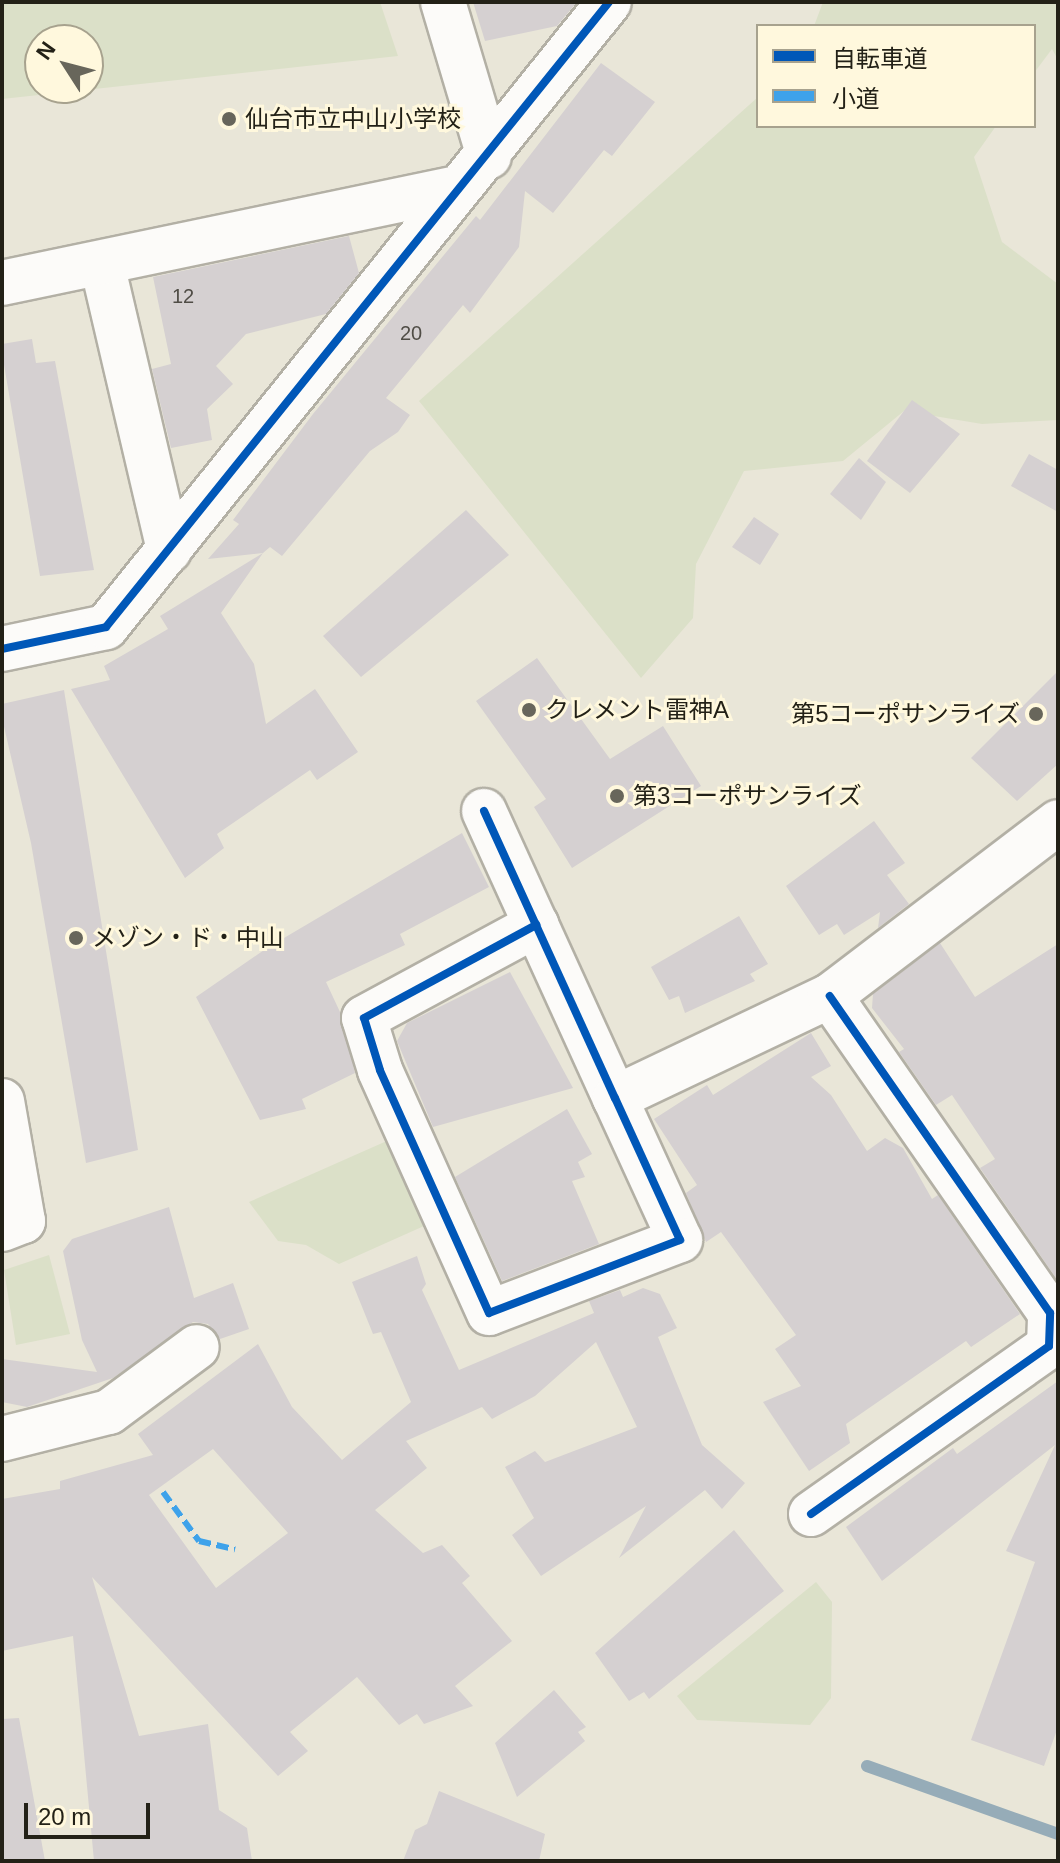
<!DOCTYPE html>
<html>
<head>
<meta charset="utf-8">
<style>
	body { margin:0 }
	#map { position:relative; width:1060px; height:1863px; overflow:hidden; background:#e9e6d8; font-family:Helvetica,"Noto Sans JP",sans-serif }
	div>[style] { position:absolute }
	.green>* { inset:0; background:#dbe0c8 }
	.stream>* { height:12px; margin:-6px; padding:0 6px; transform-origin:6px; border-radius:6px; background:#96acb8 }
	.building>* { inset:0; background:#d5d0d1 }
	.roads { filter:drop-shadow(2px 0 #b3b0a5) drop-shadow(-2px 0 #b3b0a5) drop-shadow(0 2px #b3b0a5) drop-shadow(0 -2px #b3b0a5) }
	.street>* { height:44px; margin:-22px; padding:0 22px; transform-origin:22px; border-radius:22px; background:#fcfbf9 }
	.quiet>* { height:6px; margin-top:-3px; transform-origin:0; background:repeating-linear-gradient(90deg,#3ea2ea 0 12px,transparent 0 18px) }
	.cycleway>* { height:8px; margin:-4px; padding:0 4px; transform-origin:4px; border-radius:4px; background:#0057b8 }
	.dots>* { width:22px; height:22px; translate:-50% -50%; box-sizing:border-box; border:4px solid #fff8dd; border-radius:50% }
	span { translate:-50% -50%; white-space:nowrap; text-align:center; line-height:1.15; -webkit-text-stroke:6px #fff8dd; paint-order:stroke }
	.number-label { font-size:20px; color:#504d46 }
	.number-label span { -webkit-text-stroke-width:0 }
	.poi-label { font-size:24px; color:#232117 }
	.left { translate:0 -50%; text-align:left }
	.right { translate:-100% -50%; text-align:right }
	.frame { position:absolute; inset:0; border:4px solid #232117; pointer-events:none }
	.legend { position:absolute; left:756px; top:24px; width:280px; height:104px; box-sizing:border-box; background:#fff8dd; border:2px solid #a7a28e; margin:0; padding:10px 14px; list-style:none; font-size:24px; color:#232117 }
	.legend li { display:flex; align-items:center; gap:16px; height:40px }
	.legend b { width:40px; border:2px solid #a7a28e }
	.north { position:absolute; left:24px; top:24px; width:80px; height:80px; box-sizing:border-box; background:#fff8dd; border:2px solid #a7a28e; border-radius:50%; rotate:306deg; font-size:22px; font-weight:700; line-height:32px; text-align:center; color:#232117 }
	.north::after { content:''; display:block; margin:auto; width:28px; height:36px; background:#68665b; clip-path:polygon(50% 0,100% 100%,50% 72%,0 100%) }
	.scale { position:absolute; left:24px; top:1803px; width:126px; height:36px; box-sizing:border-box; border:4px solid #232117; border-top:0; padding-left:10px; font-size:24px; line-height:28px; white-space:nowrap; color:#232117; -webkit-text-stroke:6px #fff8dd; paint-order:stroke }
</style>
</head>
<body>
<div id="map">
	<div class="green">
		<div style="clip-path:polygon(evenodd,2px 2px,380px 2px,398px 56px,2px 99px,2px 2px,88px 40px,88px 88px,40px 88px,40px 40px,88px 40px)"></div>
		<div style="clip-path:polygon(823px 2px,1058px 2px,1058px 60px,1052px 49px,1034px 73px,1034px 26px,814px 26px)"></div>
		<div style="clip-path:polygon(758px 97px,758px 126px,996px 126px,974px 157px,1002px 242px,1058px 284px,1058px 420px,982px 424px,904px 411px,843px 461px,744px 471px,696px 564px,693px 618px,641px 678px,419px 401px)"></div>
		<div style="clip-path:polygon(389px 1140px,424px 1226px,339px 1264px,306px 1245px,278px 1241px,249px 1202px)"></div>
		<div style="clip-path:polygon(49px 1255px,70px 1334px,16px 1345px,4px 1270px)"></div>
		<div style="clip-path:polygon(816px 1582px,832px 1602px,831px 1698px,810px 1725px,697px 1720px,677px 1696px)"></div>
	</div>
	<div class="stream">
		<div style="left:867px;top:1766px;width:203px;rotate:19.6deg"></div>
	</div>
	<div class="building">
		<div style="clip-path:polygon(473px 2px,577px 2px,557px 26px,485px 41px)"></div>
		<div style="clip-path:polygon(601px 63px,655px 102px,612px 156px,604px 150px,553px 213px,525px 191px,519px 247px,470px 313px,463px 305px,386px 398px,410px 415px,398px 432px,370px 451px,282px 556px,270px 547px,263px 553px,221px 613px,254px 664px,266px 724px,315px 689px,358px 752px,317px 780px,310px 770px,217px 834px,224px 848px,185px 878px,71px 689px,110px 680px,104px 666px,168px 629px,160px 616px,263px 553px,208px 559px,239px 524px,233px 520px,313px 414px,476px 216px,480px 220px)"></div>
		<div style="clip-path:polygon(349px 236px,359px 273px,326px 314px,246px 334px,216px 366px,233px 384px,207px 409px,212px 440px,171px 448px,152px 369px,171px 364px,153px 277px)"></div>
		<div style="clip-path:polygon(32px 339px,36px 363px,55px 361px,94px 570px,40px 576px,2px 353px,2px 344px)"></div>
		<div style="clip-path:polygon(912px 400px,960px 434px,910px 493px,867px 461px)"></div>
		<div style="clip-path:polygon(1029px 454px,1058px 470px,1058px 512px,1011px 486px)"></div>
		<div style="clip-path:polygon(859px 458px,886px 482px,861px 520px,830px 494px)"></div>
		<div style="clip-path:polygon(466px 510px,509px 555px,361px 677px,323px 636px)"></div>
		<div style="clip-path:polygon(754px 517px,779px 534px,760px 565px,732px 547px)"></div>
		<div style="clip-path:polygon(537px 658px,610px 759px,663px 726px,701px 786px,572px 868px,534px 807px,546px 799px,476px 701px)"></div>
		<div style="clip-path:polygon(1058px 671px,1058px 764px,1017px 801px,971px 758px)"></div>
		<div style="clip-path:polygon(64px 690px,138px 1150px,86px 1163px,31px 843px,2px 718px,2px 704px)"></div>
		<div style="clip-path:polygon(874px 821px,905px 863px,887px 875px,909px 904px,878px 928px,880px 912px,844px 935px,837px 924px,819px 935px,786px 886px)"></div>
		<div style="clip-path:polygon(462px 833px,489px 887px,400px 934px,405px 945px,326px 982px,340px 1012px,355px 1073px,302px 1099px,306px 1109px,260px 1120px,196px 997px,267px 948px)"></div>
		<div style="clip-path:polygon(739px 916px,768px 964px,750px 974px,755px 981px,685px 1013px,679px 996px,669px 1000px,651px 967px)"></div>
		<div style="clip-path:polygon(940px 943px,975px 997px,1058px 944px,1058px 1281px,980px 1168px,995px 1159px,952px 1095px,936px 1105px,899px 1052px,904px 1049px,872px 1008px,873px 994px)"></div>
		<div style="clip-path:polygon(510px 972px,573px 1088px,433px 1127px,397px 1041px,407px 1023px)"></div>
		<div style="clip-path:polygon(811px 1033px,831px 1066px,811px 1077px,831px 1095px,867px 1151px,885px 1138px,903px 1148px,932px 1199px,938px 1195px,1020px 1314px,971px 1347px,966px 1341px,846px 1424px,850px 1443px,809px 1471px,763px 1402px,801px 1386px,775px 1349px,796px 1335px,721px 1232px,706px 1242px,686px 1193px,697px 1185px,654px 1119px,707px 1085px,713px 1095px)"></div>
		<div style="clip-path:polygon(567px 1109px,592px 1154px,578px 1162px,585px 1177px,572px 1181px,599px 1244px,502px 1281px,455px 1177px)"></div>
		<div style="clip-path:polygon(169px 1207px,194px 1298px,233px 1283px,249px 1329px,220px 1339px,208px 1324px,193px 1322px,113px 1378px,27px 1407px,2px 1402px,2px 1359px,97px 1372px,82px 1340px,63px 1251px,72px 1239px)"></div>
		<div style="clip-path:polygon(evenodd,417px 1256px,426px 1284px,422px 1290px,459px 1370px,594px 1313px,589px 1301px,620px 1290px,623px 1297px,643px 1288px,660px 1294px,677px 1328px,658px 1337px,702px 1445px,745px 1483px,722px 1509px,705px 1490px,619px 1558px,646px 1506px,541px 1576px,512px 1535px,534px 1518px,505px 1467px,535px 1451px,545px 1462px,637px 1427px,596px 1342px,535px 1396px,492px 1419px,482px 1407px,406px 1441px,427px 1468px,375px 1510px,423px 1553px,442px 1545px,470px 1576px,462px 1583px,512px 1641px,455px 1686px,473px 1706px,424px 1724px,417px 1714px,399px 1725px,357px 1677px,290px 1732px,308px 1751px,278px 1776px,92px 1577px,139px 1736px,208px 1724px,219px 1810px,247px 1828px,252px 1861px,94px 1861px,73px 1636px,2px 1651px,2px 1499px,60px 1489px,60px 1481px,153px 1455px,138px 1434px,258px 1344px,292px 1407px,342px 1460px,411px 1402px,381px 1332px,373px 1334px,352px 1282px,417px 1256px,213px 1449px,288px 1533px,216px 1588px,149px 1495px,213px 1449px)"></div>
		<div style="clip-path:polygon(1058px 1381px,1058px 1727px,1044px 1766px,971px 1740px,1035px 1562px,1006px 1551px,1055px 1445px,882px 1581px,846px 1527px,953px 1448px,957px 1454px)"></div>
		<div style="clip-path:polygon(734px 1530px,784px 1591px,649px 1699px,644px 1692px,629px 1701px,595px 1653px)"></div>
		<div style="clip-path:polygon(554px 1690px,586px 1727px,578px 1732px,585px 1741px,517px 1797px,495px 1743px)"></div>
		<div style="clip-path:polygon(19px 1718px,45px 1861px,2px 1861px,2px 1719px)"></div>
		<div style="clip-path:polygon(439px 1791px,545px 1834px,539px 1861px,403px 1861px,415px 1830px,427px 1824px)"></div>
	</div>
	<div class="roads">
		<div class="street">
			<div style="left:443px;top:2px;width:161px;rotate:73.4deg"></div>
			<div style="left:102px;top:264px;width:294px;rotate:76.8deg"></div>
			<div style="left:2px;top:283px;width:466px;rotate:-11.8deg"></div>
			<div style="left:2px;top:649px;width:106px;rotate:-11.9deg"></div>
			<div style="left:106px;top:627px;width:802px;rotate:-51.17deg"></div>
			<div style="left:484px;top:811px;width:125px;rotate:65.5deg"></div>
			<div style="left:536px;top:925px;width:190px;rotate:65.5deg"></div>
			<div style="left:615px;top:1098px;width:156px;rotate:65.4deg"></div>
			<div style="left:680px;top:1240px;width:204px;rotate:159.1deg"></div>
			<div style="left:489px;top:1313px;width:266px;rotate:-114.2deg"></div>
			<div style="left:380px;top:1070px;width:54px;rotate:-107.1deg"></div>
			<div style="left:364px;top:1018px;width:196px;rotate:-28.4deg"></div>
			<div style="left:615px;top:1098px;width:238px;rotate:-25.4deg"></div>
			<div style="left:830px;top:996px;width:287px;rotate:-37.3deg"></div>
			<div style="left:2px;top:1101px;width:122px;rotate:80.1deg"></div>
			<div style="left:23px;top:1221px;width:22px;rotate:159deg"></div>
			<div style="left:2px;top:1439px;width:110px;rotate:-14.2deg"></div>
			<div style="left:109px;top:1412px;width:109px;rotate:-36.5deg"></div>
			<div style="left:811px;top:1514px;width:291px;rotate:-35.2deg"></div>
			<div style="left:1049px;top:1346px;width:33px;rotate:-88deg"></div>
			<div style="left:1050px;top:1313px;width:386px;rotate:-124.8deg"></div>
		</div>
	</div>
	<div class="quiet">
		<div style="left:163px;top:1492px;width:61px;rotate:53.7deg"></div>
		<div style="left:199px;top:1541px;width:37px;rotate:13deg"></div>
	</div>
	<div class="cycleway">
		<div style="left:2px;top:649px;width:106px;rotate:-11.9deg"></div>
		<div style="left:106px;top:627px;width:802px;rotate:-51.17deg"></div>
		<div style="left:484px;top:811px;width:125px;rotate:65.5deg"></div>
		<div style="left:536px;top:925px;width:190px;rotate:65.5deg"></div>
		<div style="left:615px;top:1098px;width:156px;rotate:65.4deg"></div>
		<div style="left:680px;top:1240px;width:204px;rotate:159.1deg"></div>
		<div style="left:489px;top:1313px;width:266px;rotate:-114.2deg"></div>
		<div style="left:380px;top:1070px;width:54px;rotate:-107.1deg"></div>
		<div style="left:364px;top:1018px;width:196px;rotate:-28.4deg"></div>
		<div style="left:811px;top:1514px;width:291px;rotate:-35.2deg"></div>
		<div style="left:1049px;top:1346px;width:33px;rotate:-88deg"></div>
		<div style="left:1050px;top:1313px;width:386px;rotate:-124.8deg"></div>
	</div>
	<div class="dots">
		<div style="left:229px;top:119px;background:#68665b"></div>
		<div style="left:529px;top:710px;background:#68665b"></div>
		<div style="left:1036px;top:714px;background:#68665b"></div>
		<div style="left:617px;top:796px;background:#68665b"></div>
		<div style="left:76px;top:938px;background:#68665b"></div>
	</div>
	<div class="number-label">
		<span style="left:183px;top:296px">12</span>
		<span style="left:411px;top:333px">20</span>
	</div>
	<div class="poi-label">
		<span class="left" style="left:245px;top:119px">仙台市立中山小学校</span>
		<span class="left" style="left:545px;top:710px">クレメント雷神A</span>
		<span class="right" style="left:1020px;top:714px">第5コーポサンライズ</span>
		<span class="left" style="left:633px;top:796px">第3コーポサンライズ</span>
		<span class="left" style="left:92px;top:938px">メゾン・ド・中山</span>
	</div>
	<div class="frame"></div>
	<ul class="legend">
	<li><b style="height:10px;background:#0057b8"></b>自転車道</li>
	<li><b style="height:10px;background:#3ea2ea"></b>小道</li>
	</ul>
	<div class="north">N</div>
	<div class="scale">20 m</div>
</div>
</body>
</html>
